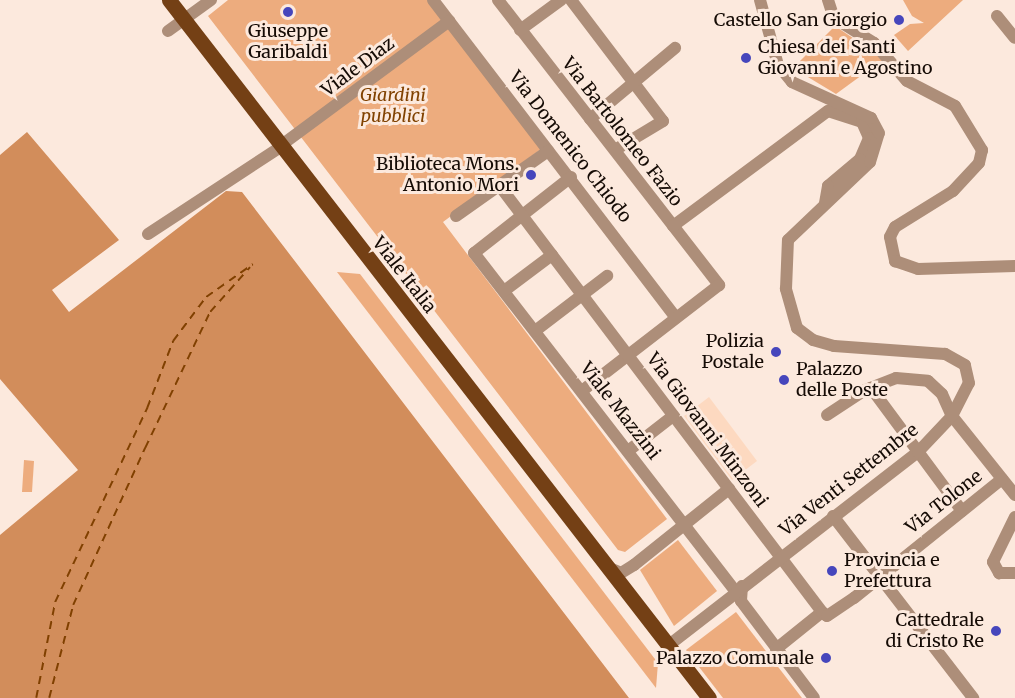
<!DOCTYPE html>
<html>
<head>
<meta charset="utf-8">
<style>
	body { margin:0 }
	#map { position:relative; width:1015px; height:698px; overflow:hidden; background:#fce9dd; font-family:Merriweather,serif }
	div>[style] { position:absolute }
	.built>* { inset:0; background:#fdd9c0 }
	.green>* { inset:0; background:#edac7e }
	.water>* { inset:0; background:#d28d5b }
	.ferry>* { height:1.5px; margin-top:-0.75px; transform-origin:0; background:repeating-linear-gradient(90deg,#804000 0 8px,transparent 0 14px) }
	.minor>* { height:12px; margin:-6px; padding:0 6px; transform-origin:6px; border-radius:6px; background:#ad8e79 }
	.major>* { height:15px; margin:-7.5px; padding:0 7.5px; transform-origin:7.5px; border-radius:7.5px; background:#744015 }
	.dots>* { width:16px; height:16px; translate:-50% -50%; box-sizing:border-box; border:3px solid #fce9dd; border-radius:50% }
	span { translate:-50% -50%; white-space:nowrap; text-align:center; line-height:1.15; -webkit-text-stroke:6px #fce9dd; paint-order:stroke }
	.poi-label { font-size:18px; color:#150b05 }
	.right { translate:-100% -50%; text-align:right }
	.left { translate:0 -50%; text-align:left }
	.street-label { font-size:18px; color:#150b05 }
	.park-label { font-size:18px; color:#814201; font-style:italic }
</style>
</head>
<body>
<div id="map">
	<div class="built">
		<div style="clip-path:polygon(709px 397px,757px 461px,732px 480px,684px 416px)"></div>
	</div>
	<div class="green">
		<div style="clip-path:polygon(228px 0,428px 0,541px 149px,443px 222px,667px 519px,625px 552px,618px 550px,208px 16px)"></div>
		<div style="clip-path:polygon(903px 0,963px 0,908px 51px,894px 35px,910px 24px,924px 23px,912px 16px)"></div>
		<div style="clip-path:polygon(835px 26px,884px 59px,836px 94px,793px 68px)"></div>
		<div style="clip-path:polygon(337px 272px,360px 274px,658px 663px,656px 688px)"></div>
		<div style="clip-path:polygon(24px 460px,34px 461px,32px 492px,22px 492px)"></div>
		<div style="clip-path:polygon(678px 540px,717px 591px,674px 626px,640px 570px)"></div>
		<div style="clip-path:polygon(736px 612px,802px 698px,723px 698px,686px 650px)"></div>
	</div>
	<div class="water">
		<div style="clip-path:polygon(27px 132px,119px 240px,52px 290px,69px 312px,226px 191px,242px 192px,629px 698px,0 698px,0 535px,78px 470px,0 379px,0 155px)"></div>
	</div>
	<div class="ferry">
		<div style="left:36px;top:698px;width:98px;rotate:-78.8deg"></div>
		<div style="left:55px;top:602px;width:215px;rotate:-64.6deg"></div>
		<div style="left:147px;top:408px;width:72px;rotate:-68.8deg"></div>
		<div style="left:173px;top:341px;width:55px;rotate:-53.1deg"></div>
		<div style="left:206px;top:297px;width:57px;rotate:-35.1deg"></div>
		<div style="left:49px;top:698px;width:96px;rotate:-75.5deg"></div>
		<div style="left:73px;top:605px;width:173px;rotate:-65.4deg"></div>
		<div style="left:145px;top:448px;width:151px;rotate:-64.5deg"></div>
		<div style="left:210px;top:312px;width:60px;rotate:-48.4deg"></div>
	</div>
	<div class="minor">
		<div style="left:433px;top:0;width:400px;rotate:52.6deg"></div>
		<div style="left:498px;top:0;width:361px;rotate:52.2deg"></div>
		<div style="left:719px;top:285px;width:173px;rotate:142.3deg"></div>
		<div style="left:571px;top:0;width:152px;rotate:52.8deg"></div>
		<div style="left:663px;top:121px;width:56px;rotate:148.9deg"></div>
		<div style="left:828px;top:0;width:19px;rotate:72deg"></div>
		<div style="left:834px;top:18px;width:47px;rotate:32deg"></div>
		<div style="left:874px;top:43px;width:50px;rotate:49deg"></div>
		<div style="left:907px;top:81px;width:54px;rotate:27.5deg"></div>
		<div style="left:955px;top:106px;width:52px;rotate:58.5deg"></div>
		<div style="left:982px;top:150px;width:13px;rotate:103deg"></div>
		<div style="left:979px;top:163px;width:38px;rotate:133deg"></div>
		<div style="left:953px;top:191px;width:68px;rotate:148.2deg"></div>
		<div style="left:895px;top:227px;width:11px;rotate:117deg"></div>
		<div style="left:890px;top:237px;width:25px;rotate:78deg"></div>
		<div style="left:895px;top:261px;width:24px;rotate:19deg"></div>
		<div style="left:918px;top:269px;width:97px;rotate:-1.8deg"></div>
		<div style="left:997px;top:16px;width:28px;rotate:51deg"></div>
		<div style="left:520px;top:30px;width:51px;rotate:-36.2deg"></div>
		<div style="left:168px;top:31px;width:53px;rotate:-35.8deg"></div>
		<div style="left:590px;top:119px;width:111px;rotate:-39.9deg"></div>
		<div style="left:287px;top:141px;width:202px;rotate:-36.5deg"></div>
		<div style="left:571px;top:177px;width:123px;rotate:141.9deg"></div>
		<div style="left:474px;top:253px;width:428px;rotate:52.3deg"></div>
		<div style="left:499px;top:185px;width:535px;rotate:52.89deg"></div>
		<div style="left:456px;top:216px;width:113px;rotate:-35.2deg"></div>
		<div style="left:673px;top:226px;width:193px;rotate:-36.6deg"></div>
		<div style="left:828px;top:111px;width:36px;rotate:18deg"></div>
		<div style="left:862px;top:122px;width:17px;rotate:66deg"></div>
		<div style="left:869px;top:138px;width:23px;rotate:113deg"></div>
		<div style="left:860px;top:159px;width:42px;rotate:139.8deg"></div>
		<div style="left:828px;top:186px;width:17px;rotate:100deg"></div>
		<div style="left:148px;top:234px;width:160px;rotate:-33.3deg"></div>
		<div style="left:504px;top:291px;width:60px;rotate:-36.9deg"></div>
		<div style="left:535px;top:331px;width:91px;rotate:-37.4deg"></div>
		<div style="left:871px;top:388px;width:153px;rotate:53.5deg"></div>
		<div style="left:827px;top:415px;width:45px;rotate:-33.3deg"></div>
		<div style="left:865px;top:390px;width:33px;rotate:-21deg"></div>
		<div style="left:896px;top:378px;width:32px;rotate:5deg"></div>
		<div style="left:928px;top:381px;width:19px;rotate:43deg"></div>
		<div style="left:942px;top:394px;width:24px;rotate:66deg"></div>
		<div style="left:952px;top:416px;width:101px;rotate:51.4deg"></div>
		<div style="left:628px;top:451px;width:57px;rotate:-37.9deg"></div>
		<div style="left:833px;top:516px;width:230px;rotate:52.4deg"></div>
		<div style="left:1015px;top:517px;width:50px;rotate:116.1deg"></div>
		<div style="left:993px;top:562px;width:13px;rotate:61deg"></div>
		<div style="left:999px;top:573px;width:16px"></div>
		<div style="left:607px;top:567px;width:15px;rotate:23deg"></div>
		<div style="left:621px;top:573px;width:15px;rotate:-32deg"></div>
		<div style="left:634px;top:565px;width:122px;rotate:-38.7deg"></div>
		<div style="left:742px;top:586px;width:15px;rotate:94deg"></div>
		<div style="left:741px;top:601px;width:121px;rotate:53deg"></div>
		<div style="left:669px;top:645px;width:315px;rotate:-37.8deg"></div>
		<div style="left:918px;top:452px;width:50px;rotate:-46.6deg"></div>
		<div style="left:952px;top:416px;width:37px;rotate:-63deg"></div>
		<div style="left:969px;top:383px;width:18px;rotate:-103deg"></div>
		<div style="left:965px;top:365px;width:23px;rotate:-151deg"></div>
		<div style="left:945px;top:354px;width:111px;rotate:-175.9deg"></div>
		<div style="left:834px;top:346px;width:22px;rotate:-164deg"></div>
		<div style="left:813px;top:340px;width:20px;rotate:-143deg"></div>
		<div style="left:797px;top:328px;width:41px;rotate:-105.8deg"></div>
		<div style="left:786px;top:289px;width:49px;rotate:-87.7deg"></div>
		<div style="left:788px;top:240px;width:113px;rotate:-43.6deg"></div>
		<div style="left:870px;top:162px;width:30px;rotate:-73deg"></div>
		<div style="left:879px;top:133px;width:17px;rotate:-118deg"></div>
		<div style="left:871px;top:118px;width:87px;rotate:-155.5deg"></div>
		<div style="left:792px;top:82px;width:22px;rotate:-129deg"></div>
		<div style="left:778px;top:65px;width:67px;rotate:-105.5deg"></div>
		<div style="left:776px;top:649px;width:59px;rotate:-38.8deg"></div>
		<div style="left:822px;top:612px;width:6px;rotate:39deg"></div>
		<div style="left:827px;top:616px;width:32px;rotate:-34deg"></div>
		<div style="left:854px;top:598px;width:190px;rotate:-38.8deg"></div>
	</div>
	<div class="major">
		<div style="left:169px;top:0;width:882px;rotate:52.27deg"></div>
	</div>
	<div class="dots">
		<div style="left:288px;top:12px;background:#4646bc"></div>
		<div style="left:899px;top:20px;background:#4646bc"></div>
		<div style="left:746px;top:58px;background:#4646bc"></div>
		<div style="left:531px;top:175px;background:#4646bc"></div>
		<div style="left:776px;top:352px;background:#4646bc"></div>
		<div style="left:784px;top:380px;background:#4646bc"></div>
		<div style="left:832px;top:571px;background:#4646bc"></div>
		<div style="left:996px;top:631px;background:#4646bc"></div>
		<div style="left:826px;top:658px;background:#4646bc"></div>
	</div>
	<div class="poi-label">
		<span class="right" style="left:887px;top:20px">Castello San Giorgio</span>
		<span style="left:288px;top:42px">Giuseppe<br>Garibaldi</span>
		<span class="left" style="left:758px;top:58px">Chiesa dei Santi<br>Giovanni e Agostino</span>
		<span class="right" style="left:519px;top:175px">Biblioteca Mons.<br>Antonio Mori</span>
		<span class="right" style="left:764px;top:352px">Polizia<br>Postale</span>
		<span class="left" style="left:796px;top:380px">Palazzo<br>delle Poste</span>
		<span class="left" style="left:844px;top:571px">Provincia e<br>Prefettura</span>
		<span class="right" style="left:984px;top:631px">Cattedrale<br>di Cristo Re</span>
		<span class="right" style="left:814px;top:658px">Palazzo Comunale</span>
	</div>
	<div class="street-label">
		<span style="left:358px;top:67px;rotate:-37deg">Viale Diaz</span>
		<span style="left:622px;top:132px;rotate:52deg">Via Bartolomeo Fazio</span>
		<span style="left:570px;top:147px;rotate:52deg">Via Domenico Chiodo</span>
		<span style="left:404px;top:275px;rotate:52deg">Viale Italia</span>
		<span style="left:620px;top:411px;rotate:52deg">Viale Mazzini</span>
		<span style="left:707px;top:430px;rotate:53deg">Via Giovanni Minzoni</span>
		<span style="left:849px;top:480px;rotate:-38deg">Via Venti Settembre</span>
		<span style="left:944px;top:502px;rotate:-38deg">Via Tolone</span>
	</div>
	<div class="park-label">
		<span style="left:393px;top:106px">Giardini<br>pubblici</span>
	</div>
</div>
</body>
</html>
